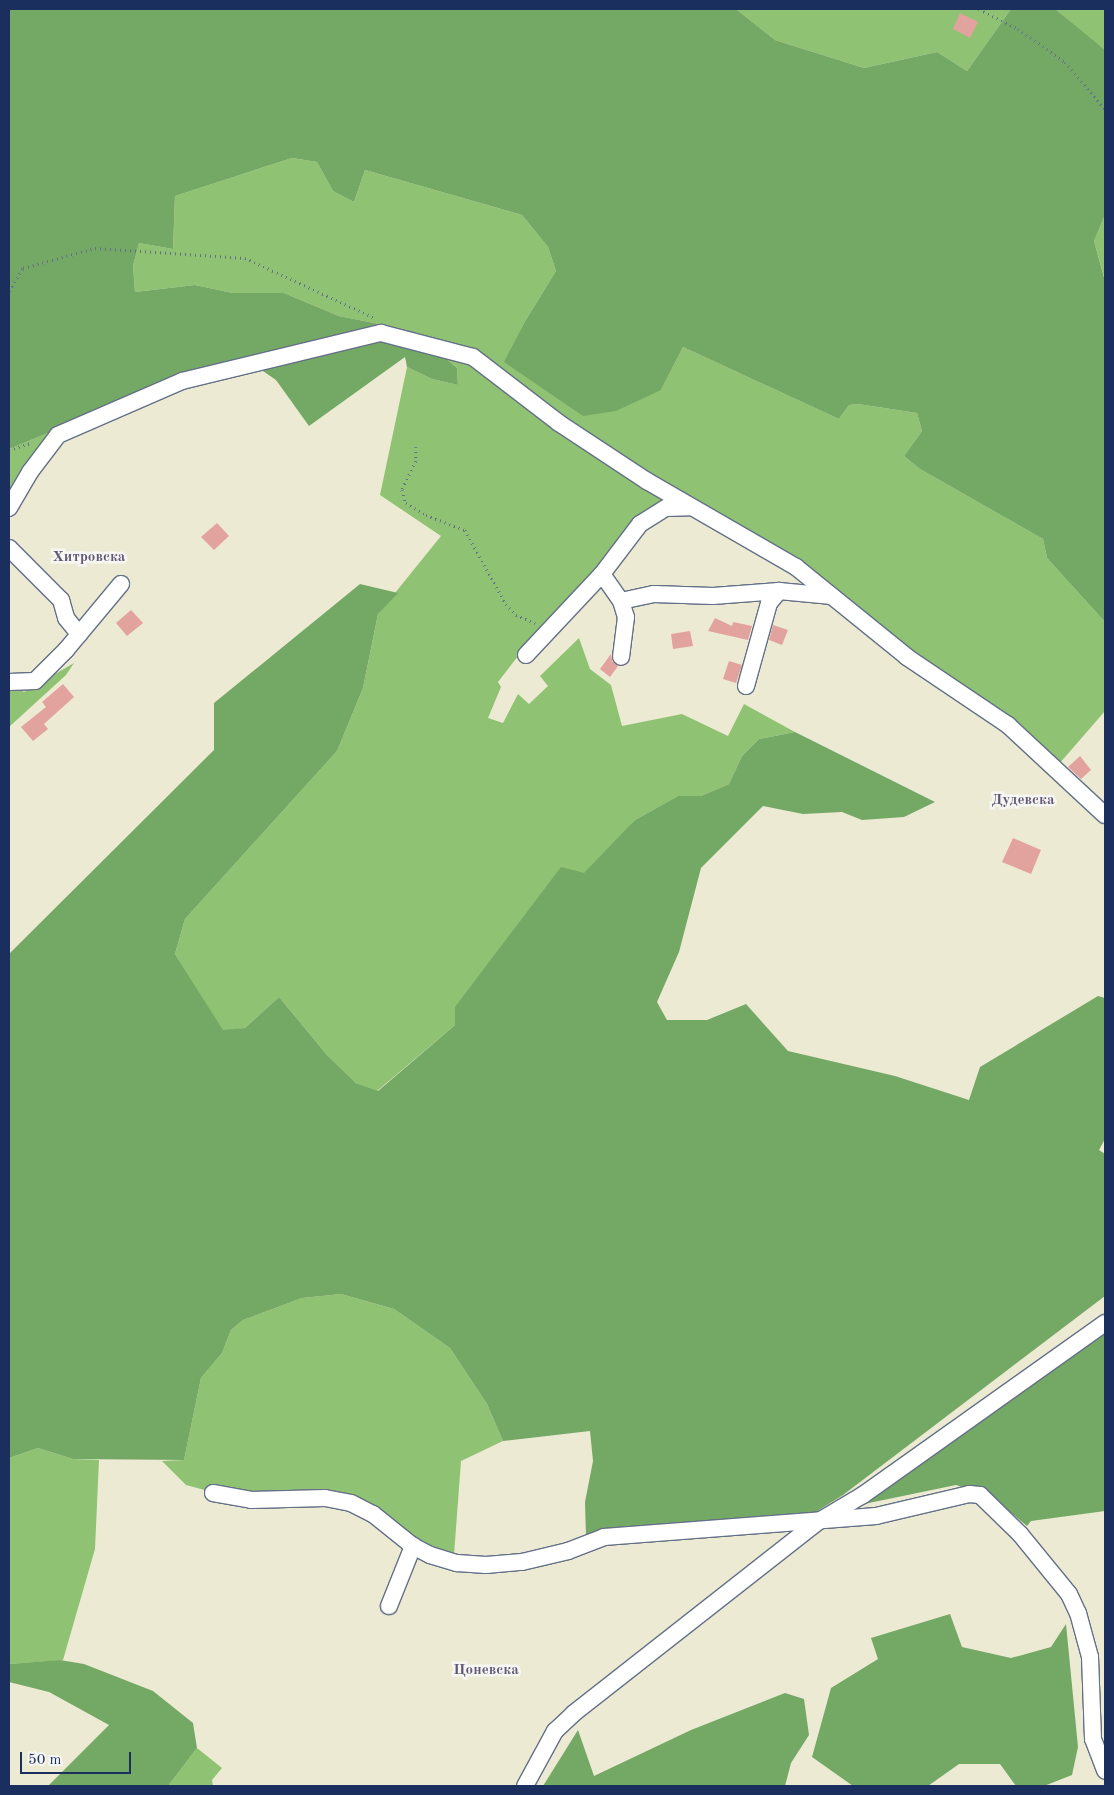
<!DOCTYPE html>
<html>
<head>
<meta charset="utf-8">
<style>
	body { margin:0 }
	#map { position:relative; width:1114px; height:1795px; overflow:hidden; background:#edead4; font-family:"Old Standard TT",serif }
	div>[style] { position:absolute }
	.green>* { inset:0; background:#90c273 }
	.forest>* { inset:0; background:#74a865 }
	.building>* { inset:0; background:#e2a29e }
	.path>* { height:2.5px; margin-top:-1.25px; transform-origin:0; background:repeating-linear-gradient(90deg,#647087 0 1px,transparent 0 5px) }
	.roads { filter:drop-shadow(1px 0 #647087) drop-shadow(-1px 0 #647087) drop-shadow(0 1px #647087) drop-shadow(0 -1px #647087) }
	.minor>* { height:16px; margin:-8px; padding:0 8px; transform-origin:8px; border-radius:8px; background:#fff }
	span { translate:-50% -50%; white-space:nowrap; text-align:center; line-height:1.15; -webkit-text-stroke:5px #f6f6f2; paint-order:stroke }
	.neighbourhood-label { font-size:15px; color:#615774; font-weight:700 }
	.frame { position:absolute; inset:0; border:10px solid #1b2f5e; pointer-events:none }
	.scale { position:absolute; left:20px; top:1752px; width:111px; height:22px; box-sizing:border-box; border:2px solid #1b2f5e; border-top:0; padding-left:6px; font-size:15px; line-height:18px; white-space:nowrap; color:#1b2f5e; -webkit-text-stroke:4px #f6f6f2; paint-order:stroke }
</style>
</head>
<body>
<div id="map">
	<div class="green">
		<div style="clip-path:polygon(736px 9px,1011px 9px,967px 71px,937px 52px,864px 68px,775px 40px)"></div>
		<div style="clip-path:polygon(1055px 9px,1105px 9px,1105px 50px,1083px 33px)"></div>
		<div style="clip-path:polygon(292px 158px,317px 162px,333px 191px,354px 202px,365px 170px,522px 215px,548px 247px,556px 271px,524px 323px,505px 362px,661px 390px,683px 347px,839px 419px,849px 405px,858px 404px,917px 413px,922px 431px,904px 456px,920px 469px,1043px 539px,1047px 558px,1105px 622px,1105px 711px,1059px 764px,816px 581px,535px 409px,538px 418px,672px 504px,589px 582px,522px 651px,498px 682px,501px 687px,488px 718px,503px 723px,518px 694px,529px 704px,548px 686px,540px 676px,579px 638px,590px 669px,611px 685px,622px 726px,682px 714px,728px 736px,744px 704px,795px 732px,759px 739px,742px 756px,729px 784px,701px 796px,678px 796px,635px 820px,455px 1025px,377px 1091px,356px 1083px,327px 1055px,279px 997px,245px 1028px,223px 1031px,175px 954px,185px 919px,337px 751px,363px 688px,378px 614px,441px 536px,380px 495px,407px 367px,432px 379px,458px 385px,457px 368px,414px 331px,339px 316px,284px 293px,233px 293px,195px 285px,135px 292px,133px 266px,139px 243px,173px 249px,175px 196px)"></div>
		<div style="clip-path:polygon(1105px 215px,1105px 280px,1094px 241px)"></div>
		<div style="clip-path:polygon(77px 421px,9px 504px,9px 449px)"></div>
		<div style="clip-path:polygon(74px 663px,66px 675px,9px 727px,9px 684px,24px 692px)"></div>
		<div style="clip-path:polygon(341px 1294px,394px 1309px,450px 1348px,487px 1404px,503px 1441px,461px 1461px,454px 1555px,440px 1553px,364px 1505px,227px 1496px,186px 1485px,162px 1461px,184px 1460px,201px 1378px,222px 1353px,231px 1330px,243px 1320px,302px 1298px)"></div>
		<div style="clip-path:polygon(38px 1448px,73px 1459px,99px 1460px,95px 1549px,63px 1660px,9px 1664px,9px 1458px)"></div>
		<div style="clip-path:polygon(197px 1748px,222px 1768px,212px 1780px,213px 1786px,168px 1786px)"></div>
	</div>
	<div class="forest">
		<div style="clip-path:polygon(9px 9px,736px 9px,775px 40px,864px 68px,937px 52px,967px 71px,1011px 9px,1055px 9px,1105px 50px,1105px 215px,1094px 241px,1105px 281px,1105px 622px,1047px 558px,1043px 539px,920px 469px,904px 456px,922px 431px,917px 413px,858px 404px,849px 405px,839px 419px,683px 347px,661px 390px,616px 411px,583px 416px,504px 362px,524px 323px,556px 271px,548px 247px,522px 215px,365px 170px,354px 202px,333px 191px,317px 162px,292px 158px,175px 196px,173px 249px,139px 243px,133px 266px,135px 292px,195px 285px,233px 293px,284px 293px,339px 316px,414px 331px,457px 368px,458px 385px,432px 379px,407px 367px,405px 357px,309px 426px,276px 380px,257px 367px,77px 421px,9px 449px)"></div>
		<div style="clip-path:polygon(360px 584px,398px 593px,378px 614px,363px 688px,337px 751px,185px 919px,175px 954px,223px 1030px,245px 1028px,279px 997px,327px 1055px,356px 1083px,378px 1091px,455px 1025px,455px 1007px,561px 867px,584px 873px,635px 820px,678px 796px,701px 796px,729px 784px,742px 756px,759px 739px,795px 732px,935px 802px,904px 817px,862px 820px,842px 812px,803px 814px,763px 806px,701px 868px,679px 952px,657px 1002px,667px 1020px,707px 1020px,746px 1004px,788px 1051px,895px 1076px,969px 1100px,980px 1067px,1098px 996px,1105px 998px,1105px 1139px,1099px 1150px,1105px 1154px,1105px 1296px,843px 1495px,806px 1518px,586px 1537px,585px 1502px,593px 1461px,590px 1431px,503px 1441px,487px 1404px,450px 1348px,394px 1309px,341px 1294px,302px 1298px,243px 1320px,231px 1330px,222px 1353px,201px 1378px,184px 1460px,73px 1459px,38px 1448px,9px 1458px,9px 954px,214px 750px,214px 703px)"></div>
		<div style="clip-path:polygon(1105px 1332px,1105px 1511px,1031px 1521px,1027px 1526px,992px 1497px,956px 1485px,864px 1504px,870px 1494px)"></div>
		<div style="clip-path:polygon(950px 1614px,962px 1647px,1011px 1658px,1051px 1647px,1066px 1624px,1078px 1747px,1072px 1775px,1044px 1786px,1016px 1786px,1000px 1764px,959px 1764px,928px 1786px,853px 1786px,812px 1757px,831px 1688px,878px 1659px,871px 1638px)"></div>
		<div style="clip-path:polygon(60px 1660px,84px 1664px,153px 1691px,193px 1723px,197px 1748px,168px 1786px,48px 1786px,109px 1725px,49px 1692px,9px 1682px,9px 1664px)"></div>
		<div style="clip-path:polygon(785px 1693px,804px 1699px,809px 1735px,791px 1763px,785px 1786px,543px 1786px,578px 1730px,594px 1776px,691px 1730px)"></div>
	</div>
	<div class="building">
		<div style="clip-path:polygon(960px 13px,978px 22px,970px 38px,953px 29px)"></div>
		<div style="clip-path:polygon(217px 523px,229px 536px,214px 550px,201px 537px)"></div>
		<div style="clip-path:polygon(131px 610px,143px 623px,127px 636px,116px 623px)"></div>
		<div style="clip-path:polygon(715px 618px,732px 626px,733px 622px,752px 626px,748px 640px,708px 631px)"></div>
		<div style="clip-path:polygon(773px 625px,788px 630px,782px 645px,769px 640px)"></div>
		<div style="clip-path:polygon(690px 631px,693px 646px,673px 649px,671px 634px)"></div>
		<div style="clip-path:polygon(611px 654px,612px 661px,618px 666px,610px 677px,600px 669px)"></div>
		<div style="clip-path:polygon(729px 661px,742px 665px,736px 683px,723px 679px)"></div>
		<div style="clip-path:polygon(63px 684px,74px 697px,44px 724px,48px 729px,33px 741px,21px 727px,46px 707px,42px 702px)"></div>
		<div style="clip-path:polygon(1080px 756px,1091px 770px,1081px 779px,1068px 767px)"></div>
		<div style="clip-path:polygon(1013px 838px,1041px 850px,1031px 874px,1002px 862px)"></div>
	</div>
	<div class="path">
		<div style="left:979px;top:9px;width:44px;rotate:27.1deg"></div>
		<div style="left:1018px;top:29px;width:57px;rotate:35.1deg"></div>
		<div style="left:1065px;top:62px;width:62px;rotate:49.6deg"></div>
		<div style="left:9px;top:291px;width:27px;rotate:-59deg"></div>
		<div style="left:23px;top:268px;width:75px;rotate:-15.5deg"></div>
		<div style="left:95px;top:248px;width:150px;rotate:3.8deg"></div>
		<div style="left:245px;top:258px;width:143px;rotate:24.8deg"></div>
		<div style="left:416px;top:447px;width:14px;rotate:90deg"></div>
		<div style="left:416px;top:461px;width:32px;rotate:116deg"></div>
		<div style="left:402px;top:490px;width:14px;rotate:73deg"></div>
		<div style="left:406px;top:503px;width:23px;rotate:31deg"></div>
		<div style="left:426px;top:515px;width:42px;rotate:21deg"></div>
		<div style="left:465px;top:530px;width:85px;rotate:61deg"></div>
		<div style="left:506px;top:604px;width:15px;rotate:48deg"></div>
		<div style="left:516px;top:615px;width:21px;rotate:23deg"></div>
		<div style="left:9px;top:450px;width:23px;rotate:-18deg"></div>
	</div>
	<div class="roads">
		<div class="minor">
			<div style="left:9px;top:508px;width:42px;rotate:-59.7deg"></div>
			<div style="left:30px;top:472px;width:46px;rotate:-52.9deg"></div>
			<div style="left:58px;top:435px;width:135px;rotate:-23.5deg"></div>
			<div style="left:182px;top:381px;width:205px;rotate:-13.6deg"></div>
			<div style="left:381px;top:333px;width:95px;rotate:14.6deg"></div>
			<div style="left:473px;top:357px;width:108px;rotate:37.5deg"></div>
			<div style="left:559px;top:423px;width:105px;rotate:33.4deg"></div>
			<div style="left:647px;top:481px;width:172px;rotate:30deg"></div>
			<div style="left:796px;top:567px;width:143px;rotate:39deg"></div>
			<div style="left:907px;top:657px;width:122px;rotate:34deg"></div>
			<div style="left:1008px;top:725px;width:132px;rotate:42.9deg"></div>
			<div style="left:9px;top:548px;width:74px;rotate:45deg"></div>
			<div style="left:61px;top:600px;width:19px;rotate:74deg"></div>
			<div style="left:66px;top:618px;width:21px;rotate:51deg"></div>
			<div style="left:602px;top:574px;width:33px;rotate:55deg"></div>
			<div style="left:621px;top:601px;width:17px;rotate:73deg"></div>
			<div style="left:626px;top:617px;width:40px;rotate:97.1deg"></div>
			<div style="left:621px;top:601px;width:34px;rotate:-12deg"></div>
			<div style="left:654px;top:594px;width:59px;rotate:1.9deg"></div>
			<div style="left:713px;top:596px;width:66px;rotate:-4.3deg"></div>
			<div style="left:779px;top:591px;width:53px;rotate:5.4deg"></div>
			<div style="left:526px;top:655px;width:111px;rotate:-46.8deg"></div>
			<div style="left:602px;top:574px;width:63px;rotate:-52.8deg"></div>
			<div style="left:640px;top:524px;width:31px;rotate:-32deg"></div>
			<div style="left:666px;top:508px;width:24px;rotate:-2deg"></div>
			<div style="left:9px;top:682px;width:26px;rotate:-2deg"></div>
			<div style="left:35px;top:681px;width:44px;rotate:-45deg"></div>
			<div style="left:66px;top:650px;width:86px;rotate:-50.2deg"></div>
			<div style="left:746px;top:686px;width:86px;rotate:-74.5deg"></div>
			<div style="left:769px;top:603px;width:16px;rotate:-50deg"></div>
			<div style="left:213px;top:1493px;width:39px;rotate:10deg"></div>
			<div style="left:251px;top:1500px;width:74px;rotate:-1.5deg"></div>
			<div style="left:325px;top:1498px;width:26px;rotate:11deg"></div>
			<div style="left:351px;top:1503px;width:25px;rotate:27deg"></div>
			<div style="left:373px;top:1514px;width:51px;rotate:38.7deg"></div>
			<div style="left:413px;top:1546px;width:19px;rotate:28deg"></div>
			<div style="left:430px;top:1555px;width:28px;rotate:17deg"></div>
			<div style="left:457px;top:1563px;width:29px;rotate:4deg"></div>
			<div style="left:486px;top:1565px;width:36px;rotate:-5deg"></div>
			<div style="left:522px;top:1562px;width:47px;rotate:-13.4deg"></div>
			<div style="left:568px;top:1551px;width:39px;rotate:-21deg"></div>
			<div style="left:604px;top:1537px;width:273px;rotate:-4.4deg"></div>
			<div style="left:876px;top:1516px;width:96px;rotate:-13.3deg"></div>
			<div style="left:969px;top:1494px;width:11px;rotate:5deg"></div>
			<div style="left:980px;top:1495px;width:56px;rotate:44.3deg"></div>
			<div style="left:1020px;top:1534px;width:77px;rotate:50.8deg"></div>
			<div style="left:1069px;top:1594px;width:21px;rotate:65deg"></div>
			<div style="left:1078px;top:1613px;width:46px;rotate:74.7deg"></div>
			<div style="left:1090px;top:1657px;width:82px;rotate:87.9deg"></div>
			<div style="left:1093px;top:1739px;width:34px;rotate:69deg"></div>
			<div style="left:389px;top:1606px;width:65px;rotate:-68.2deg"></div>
			<div style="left:525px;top:1786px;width:63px;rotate:-61.4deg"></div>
			<div style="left:555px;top:1731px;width:26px;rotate:-43deg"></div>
			<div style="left:574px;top:1713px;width:311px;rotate:-38.1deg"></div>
			<div style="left:819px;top:1521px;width:51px;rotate:-30.6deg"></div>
			<div style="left:863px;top:1495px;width:297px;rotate:-35.4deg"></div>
		</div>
	</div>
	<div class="neighbourhood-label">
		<span style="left:89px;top:558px">Хитровска</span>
		<span style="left:1023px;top:801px">Дудевска</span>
		<span style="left:486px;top:1671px">Цоневска</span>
	</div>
	<div class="frame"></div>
	<div class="scale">50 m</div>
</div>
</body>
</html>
